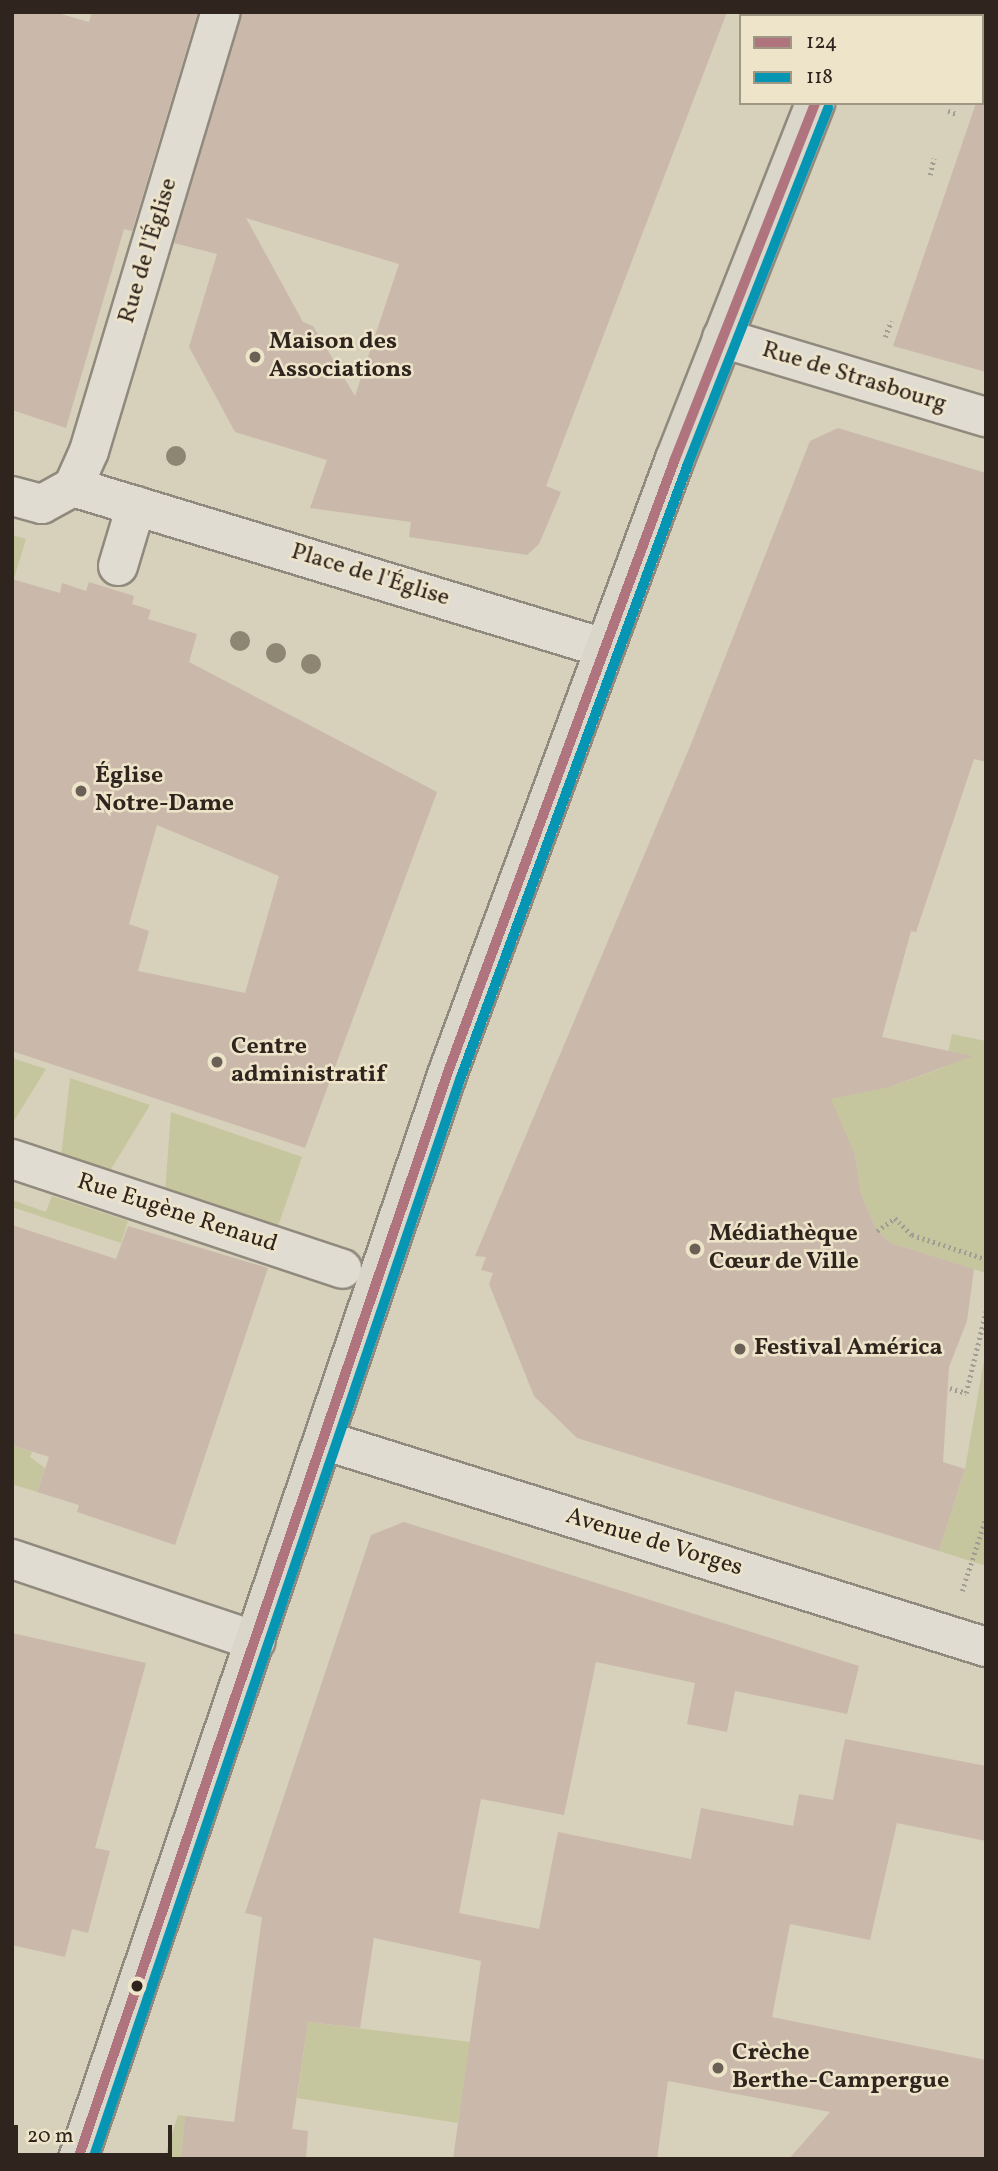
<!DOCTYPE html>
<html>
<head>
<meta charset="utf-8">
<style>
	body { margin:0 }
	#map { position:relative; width:998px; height:2171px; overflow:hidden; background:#d7d0ba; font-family:Vollkorn,serif }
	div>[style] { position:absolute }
	.green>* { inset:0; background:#c6c69e }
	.building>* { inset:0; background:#cab9ab }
	.path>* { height:4.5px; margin-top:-2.25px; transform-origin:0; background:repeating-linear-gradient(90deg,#a19d95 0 2px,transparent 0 5.5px) }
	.roads { filter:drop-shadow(2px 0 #8f8a7d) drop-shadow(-2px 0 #8f8a7d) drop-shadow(0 2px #8f8a7d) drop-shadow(0 -2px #8f8a7d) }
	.minor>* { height:38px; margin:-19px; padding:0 19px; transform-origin:19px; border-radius:19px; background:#e0dcd1 }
	.major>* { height:38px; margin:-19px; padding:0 19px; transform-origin:19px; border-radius:19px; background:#dad6ca }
	.bus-1>* { height:10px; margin:-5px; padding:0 5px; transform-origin:5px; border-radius:5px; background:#b0747f }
	.bus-2>* { height:10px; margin:-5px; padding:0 5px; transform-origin:5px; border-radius:5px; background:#0795b4 }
	.trees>* { width:20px; height:20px; margin:-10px; border-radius:50%; background:#8e8672 }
	.dots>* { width:19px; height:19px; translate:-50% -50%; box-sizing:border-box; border:4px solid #ede4ca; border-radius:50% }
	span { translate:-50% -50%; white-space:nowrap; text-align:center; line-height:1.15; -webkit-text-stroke:5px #ede4ca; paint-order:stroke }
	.street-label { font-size:24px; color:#30241e }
	.poi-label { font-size:24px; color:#30241e; font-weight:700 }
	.left { translate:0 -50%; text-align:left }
	.frame { position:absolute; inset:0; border:14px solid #30241e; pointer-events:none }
	.legend { position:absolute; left:739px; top:14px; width:245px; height:91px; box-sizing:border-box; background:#ede4ca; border:2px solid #a19785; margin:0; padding:9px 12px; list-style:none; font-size:21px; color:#30241e }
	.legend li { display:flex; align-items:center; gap:14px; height:35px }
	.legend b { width:35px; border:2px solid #a19785 }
	.scale { position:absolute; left:14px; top:2125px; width:158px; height:32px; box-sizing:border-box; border:4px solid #30241e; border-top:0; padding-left:9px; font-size:21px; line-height:24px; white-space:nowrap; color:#30241e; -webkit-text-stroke:5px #ede4ca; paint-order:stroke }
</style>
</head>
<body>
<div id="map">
	<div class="green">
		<div style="clip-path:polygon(12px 535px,26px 539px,12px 585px)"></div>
		<div style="clip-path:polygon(952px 1034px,986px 1041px,986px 1273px,891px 1243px,877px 1231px,861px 1194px,855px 1155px,821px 1081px,890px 1087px,907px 1081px,945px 1067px)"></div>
		<div style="clip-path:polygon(12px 1058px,46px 1069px,12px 1124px)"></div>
		<div style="clip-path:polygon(70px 1078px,150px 1105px,108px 1174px,61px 1157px)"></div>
		<div style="clip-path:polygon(171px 1112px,302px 1157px,277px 1229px,165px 1192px)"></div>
		<div style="clip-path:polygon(52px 1196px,128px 1221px,121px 1243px,12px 1207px,12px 1200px,46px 1212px)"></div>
		<div style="clip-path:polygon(986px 1349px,986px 1566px,939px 1551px,965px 1469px)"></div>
		<div style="clip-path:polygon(12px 1445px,32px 1452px,30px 1457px,45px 1468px,37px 1492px,12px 1484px)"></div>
		<div style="clip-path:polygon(308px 2022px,470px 2042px,458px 2123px,297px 2098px)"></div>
		<div style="clip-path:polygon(178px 2115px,185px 2116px,181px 2159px,164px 2159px)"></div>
	</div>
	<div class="building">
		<div style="clip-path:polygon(12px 12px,54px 12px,89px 22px,92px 12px,198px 12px,132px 231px,124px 229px,66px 428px,12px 410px)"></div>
		<div style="clip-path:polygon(evenodd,242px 12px,727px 12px,546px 486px,561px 492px,539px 544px,527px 555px,409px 537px,411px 522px,310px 508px,327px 460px,235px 432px,189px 347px,217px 254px,174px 243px,242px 12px,246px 218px,399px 264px,355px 396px,313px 326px,303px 322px,246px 218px)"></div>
		<div style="clip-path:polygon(982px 95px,986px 96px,986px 372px,893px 346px,976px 103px,982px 103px)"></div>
		<div style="clip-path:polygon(838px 428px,986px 473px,986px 762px,974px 759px,916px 932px,911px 931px,882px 1037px,973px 1056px,890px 1087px,831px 1099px,855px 1155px,861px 1194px,877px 1231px,891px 1243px,974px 1269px,967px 1321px,949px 1367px,943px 1462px,965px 1469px,939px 1551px,577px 1438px,534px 1396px,489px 1284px,493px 1273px,481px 1270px,486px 1257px,475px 1256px,691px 744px,810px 441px)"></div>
		<div style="clip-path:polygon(evenodd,12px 579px,60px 593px,62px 583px,86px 591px,89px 582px,134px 596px,132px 604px,151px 610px,148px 619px,197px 634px,189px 662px,437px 792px,305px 1148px,12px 1051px,12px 579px,157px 825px,279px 876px,245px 993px,138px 971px,149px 931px,129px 924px,157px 825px)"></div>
		<div style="clip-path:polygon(12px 1225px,116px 1259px,128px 1226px,268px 1268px,175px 1545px,77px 1512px,79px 1505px,37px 1492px,49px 1457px,12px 1445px)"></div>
		<div style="clip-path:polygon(404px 1522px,859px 1666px,847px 1714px,735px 1691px,727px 1732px,687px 1724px,695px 1683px,596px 1662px,564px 1815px,481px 1799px,459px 1913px,539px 1929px,558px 1832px,691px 1859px,701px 1808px,793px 1826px,799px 1794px,833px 1800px,845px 1739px,986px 1766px,986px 1841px,897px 1823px,870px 1940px,790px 1924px,772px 2017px,986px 2060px,986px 2159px,789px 2159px,830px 2112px,668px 2081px,657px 2159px,453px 2159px,481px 1961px,374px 1938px,360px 2028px,308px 2022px,292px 2129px,308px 2131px,306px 2159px,181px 2159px,185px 2116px,234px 2122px,262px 1917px,245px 1913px,371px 1535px)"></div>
		<div style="clip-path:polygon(12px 1633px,146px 1663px,95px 1848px,110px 1851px,97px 1899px,88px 1933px,72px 1929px,65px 1957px,12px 1945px)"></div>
	</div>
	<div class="path">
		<div style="left:948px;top:111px;width:9px;rotate:18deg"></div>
		<div style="left:930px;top:175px;width:17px;rotate:-77deg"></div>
		<div style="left:885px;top:337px;width:17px;rotate:-69deg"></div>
		<div style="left:877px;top:1231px;width:22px;rotate:-36deg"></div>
		<div style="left:895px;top:1218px;width:24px;rotate:45deg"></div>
		<div style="left:912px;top:1235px;width:78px;rotate:18deg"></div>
		<div style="left:950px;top:1388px;width:17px;rotate:17deg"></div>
		<div style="left:966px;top:1393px;width:84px;rotate:-76.3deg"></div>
		<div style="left:962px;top:1591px;width:78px;rotate:-72deg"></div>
	</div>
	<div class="roads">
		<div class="minor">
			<div style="left:979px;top:12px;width:7px;rotate:16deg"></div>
			<div style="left:722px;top:338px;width:276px;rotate:16.7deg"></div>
			<div style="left:73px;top:487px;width:555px;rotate:16.87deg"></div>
			<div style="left:73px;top:487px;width:39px;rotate:-66deg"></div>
			<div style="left:89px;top:451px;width:458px;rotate:-73.3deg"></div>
			<div style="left:12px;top:496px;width:31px;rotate:15deg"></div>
			<div style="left:42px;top:504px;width:35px;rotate:-29deg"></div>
			<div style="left:118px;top:566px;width:63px;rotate:-73.3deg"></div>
			<div style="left:12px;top:1159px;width:348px;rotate:18.4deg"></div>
			<div style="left:323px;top:1440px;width:695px;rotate:17.34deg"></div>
			<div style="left:12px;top:1559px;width:257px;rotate:18.6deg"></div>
		</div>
		<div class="major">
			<div style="left:848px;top:16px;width:4px;rotate:-63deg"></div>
			<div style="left:78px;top:2159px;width:1148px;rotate:-71.2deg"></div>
			<div style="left:448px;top:1072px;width:654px;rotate:-69.68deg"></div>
			<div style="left:675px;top:459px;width:383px;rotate:-68.5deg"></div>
		</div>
	</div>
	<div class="bus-1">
		<div style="left:78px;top:2159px;width:1148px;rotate:-71.2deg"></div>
		<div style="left:448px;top:1072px;width:654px;rotate:-69.68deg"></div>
		<div style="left:675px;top:459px;width:383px;rotate:-68.5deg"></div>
	</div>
	<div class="bus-2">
		<div style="left:93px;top:2159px;width:1143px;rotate:-71.22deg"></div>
		<div style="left:461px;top:1077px;width:654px;rotate:-69.68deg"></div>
		<div style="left:688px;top:464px;width:383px;rotate:-68.5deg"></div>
	</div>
	<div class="trees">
		<div style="left:176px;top:456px"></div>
		<div style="left:240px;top:641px"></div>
		<div style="left:276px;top:653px"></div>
		<div style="left:311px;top:664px"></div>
	</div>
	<div class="dots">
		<div style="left:255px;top:357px;background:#6a6055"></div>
		<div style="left:81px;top:791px;background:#6a6055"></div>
		<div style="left:217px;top:1062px;background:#6a6055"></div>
		<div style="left:695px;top:1249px;background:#6a6055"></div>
		<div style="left:740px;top:1349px;background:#6a6055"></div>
		<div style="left:137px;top:1986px;background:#30241e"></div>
		<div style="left:718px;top:2068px;background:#6a6055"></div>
	</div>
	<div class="street-label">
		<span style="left:149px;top:251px;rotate:-73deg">Rue de l'Église</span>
		<span style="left:854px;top:378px;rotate:17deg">Rue de Strasbourg</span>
		<span style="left:370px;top:576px;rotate:17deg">Place de l'Église</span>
		<span style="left:177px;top:1214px;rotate:18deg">Rue Eugène Renaud</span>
		<span style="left:654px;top:1543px;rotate:17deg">Avenue de Vorges</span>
	</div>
	<div class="poi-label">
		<span class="left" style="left:269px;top:357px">Maison des<br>Associations</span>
		<span class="left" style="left:95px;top:791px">Église<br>Notre-Dame</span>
		<span class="left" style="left:231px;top:1062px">Centre<br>administratif</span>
		<span class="left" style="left:709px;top:1249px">Médiathèque<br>Cœur de Ville</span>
		<span class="left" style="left:754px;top:1349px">Festival América</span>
		<span class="left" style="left:732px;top:2068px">Crèche<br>Berthe-Campergue</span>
	</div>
	<div class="frame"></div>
	<ul class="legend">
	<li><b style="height:9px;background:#b0747f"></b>124</li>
	<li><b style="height:9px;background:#0795b4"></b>118</li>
	</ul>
	<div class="scale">20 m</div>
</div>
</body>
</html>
